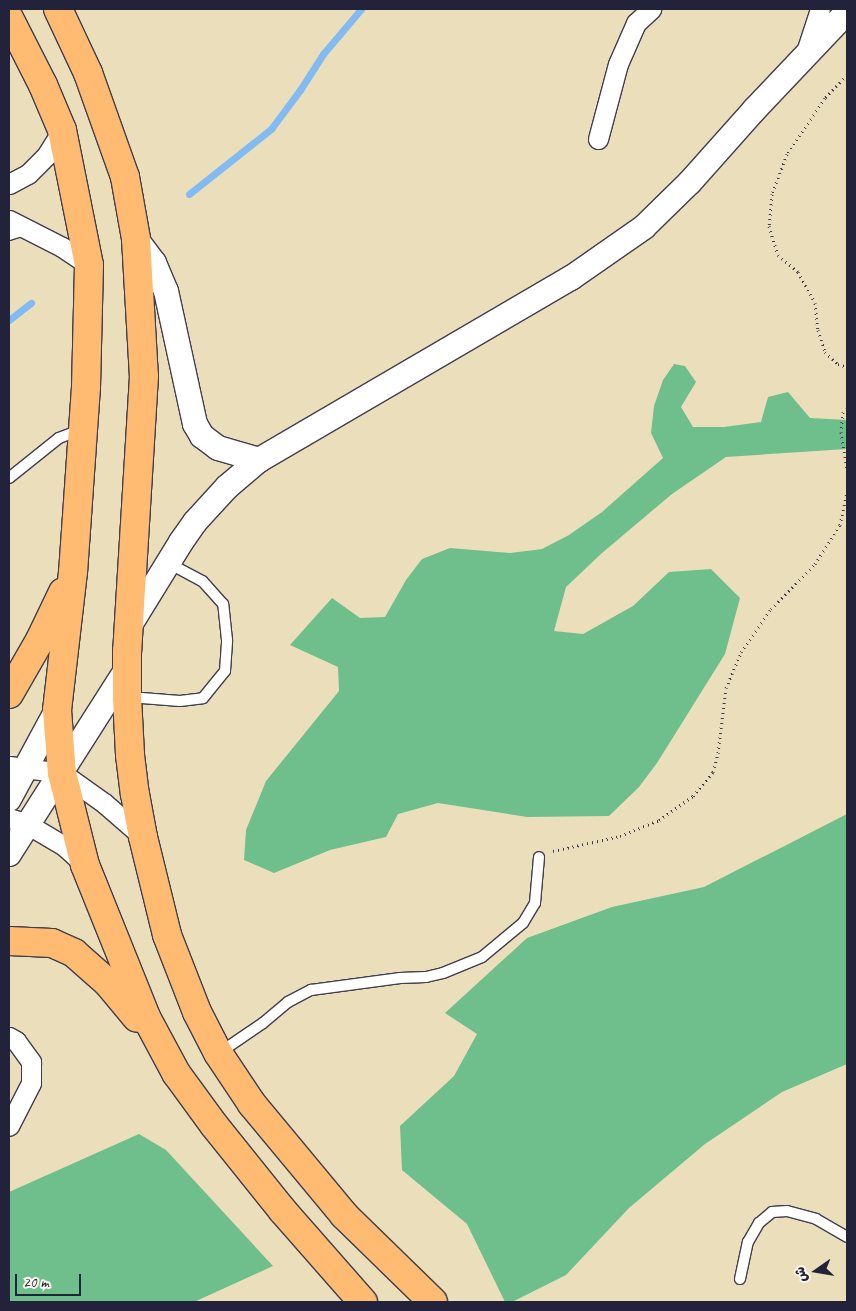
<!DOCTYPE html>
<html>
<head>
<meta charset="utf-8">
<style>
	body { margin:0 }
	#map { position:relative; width:856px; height:1311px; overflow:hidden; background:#ebdfbb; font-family:Caveat,"Playpen Sans Arabic",sans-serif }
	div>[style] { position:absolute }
	.forest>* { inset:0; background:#6ebf8b }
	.stream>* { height:7px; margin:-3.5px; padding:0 3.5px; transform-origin:3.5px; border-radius:3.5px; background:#82bbf2 }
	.path>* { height:3px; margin-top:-1.5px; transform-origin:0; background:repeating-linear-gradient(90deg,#403e4e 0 1px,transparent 0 5px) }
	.roads { filter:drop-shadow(1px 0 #403e4e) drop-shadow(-1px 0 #403e4e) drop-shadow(0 1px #403e4e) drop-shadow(0 -1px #403e4e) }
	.service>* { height:10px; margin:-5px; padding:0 5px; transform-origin:5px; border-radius:5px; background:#fff }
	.minor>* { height:19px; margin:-9.5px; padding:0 9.5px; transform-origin:9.5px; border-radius:9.5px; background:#fff }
	.tertiary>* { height:24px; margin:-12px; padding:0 12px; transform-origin:12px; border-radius:12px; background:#fff }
	.trunk>* { height:28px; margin:-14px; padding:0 14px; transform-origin:14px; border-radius:14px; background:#ffbb71 }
	span { translate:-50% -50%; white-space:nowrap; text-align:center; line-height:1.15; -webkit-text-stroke:4px #fbf7ec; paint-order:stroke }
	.frame { position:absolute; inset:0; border:10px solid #22223b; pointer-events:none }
	.north { position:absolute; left:791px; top:1246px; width:50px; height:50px; -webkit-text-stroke:4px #fbf7ec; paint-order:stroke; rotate:257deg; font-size:14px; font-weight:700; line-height:20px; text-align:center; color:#22223b }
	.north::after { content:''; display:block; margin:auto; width:18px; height:22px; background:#22223b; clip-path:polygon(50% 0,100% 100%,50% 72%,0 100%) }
	.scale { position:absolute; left:15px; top:1274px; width:66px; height:22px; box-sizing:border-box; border:2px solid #22223b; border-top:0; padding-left:6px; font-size:15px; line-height:18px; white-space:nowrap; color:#22223b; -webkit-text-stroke:4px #fbf7ec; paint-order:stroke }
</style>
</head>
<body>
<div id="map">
	<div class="forest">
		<div style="clip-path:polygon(674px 364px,685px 366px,696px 382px,681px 407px,693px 427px,724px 427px,761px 422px,768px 397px,788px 392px,810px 418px,847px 420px,847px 449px,726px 457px,672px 494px,602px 553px,566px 587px,554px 631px,583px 634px,633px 606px,669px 572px,711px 569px,740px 598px,725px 654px,657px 763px,639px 787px,609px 816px,527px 817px,438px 803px,398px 814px,386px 837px,330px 850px,274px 873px,244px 860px,246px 830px,266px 781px,339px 691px,338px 667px,290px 645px,332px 598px,360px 618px,385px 617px,406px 580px,422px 559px,450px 548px,510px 553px,542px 549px,569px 535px,602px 512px,663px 458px,651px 433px,654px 406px,663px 380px)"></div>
		<div style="clip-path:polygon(847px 814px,847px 1064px,782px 1092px,705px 1144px,629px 1208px,566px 1275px,512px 1302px,505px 1302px,467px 1224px,402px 1170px,400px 1126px,454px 1076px,477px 1034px,445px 1013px,527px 938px,612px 907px,704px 887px)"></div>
		<div style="clip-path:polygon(139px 1134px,166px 1150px,273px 1266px,194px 1302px,9px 1302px,9px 1192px)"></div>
	</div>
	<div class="stream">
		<div style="left:189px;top:194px;width:105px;rotate:-38.4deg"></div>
		<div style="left:271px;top:129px;width:49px;rotate:-53.4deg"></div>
		<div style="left:300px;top:90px;width:43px;rotate:-57.4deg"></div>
		<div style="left:323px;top:54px;width:59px;rotate:-49.8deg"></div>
		<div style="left:9px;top:320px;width:28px;rotate:-38deg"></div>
	</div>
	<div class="path">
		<div style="left:847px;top:75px;width:32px;rotate:134deg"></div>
		<div style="left:825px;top:98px;width:68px;rotate:124.2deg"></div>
		<div style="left:787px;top:154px;width:43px;rotate:110.6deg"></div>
		<div style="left:772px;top:194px;width:32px;rotate:95deg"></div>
		<div style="left:769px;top:226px;width:30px;rotate:73deg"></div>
		<div style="left:778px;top:255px;width:26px;rotate:40deg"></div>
		<div style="left:798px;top:272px;width:35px;rotate:61deg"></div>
		<div style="left:815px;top:303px;width:27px;rotate:84deg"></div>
		<div style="left:818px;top:330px;width:23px;rotate:72deg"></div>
		<div style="left:825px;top:352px;width:18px;rotate:43deg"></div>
		<div style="left:838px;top:364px;width:9px;rotate:18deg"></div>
		<div style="left:847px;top:409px;width:5px;rotate:143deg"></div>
		<div style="left:843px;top:412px;width:20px;rotate:96deg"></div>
		<div style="left:841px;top:432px;width:36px;rotate:81deg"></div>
		<div style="left:553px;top:851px;width:69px;rotate:-12.6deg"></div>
		<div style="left:620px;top:836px;width:42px;rotate:-22.3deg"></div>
		<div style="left:659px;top:820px;width:42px;rotate:-35.2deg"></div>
		<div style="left:693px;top:796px;width:31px;rotate:-50deg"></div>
		<div style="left:713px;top:772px;width:20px;rotate:-75deg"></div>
		<div style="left:718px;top:753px;width:65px;rotate:-83deg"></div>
		<div style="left:726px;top:688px;width:39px;rotate:-67deg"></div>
		<div style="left:741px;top:652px;width:52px;rotate:-55.1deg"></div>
		<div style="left:771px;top:609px;width:63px;rotate:-45.6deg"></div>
		<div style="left:815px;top:564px;width:46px;rotate:-57.3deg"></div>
		<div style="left:840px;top:525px;width:35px;rotate:-78deg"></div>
	</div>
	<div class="roads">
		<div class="service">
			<div style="left:9px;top:235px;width:19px;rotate:-18deg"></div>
			<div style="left:9px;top:478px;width:64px;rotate:-38.7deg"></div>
			<div style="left:59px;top:438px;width:22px;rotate:-21deg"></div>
			<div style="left:129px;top:697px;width:51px;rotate:4.5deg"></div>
			<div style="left:180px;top:701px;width:23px;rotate:-7deg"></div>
			<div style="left:203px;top:698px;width:35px;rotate:-51deg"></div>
			<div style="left:225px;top:671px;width:31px;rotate:-86deg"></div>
			<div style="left:227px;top:640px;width:36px;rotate:-96deg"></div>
			<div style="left:223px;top:604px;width:31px;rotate:-132deg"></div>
			<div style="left:202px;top:581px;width:38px;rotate:-152deg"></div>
			<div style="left:219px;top:1053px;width:53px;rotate:-34.3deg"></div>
			<div style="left:263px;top:1023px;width:33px;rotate:-40deg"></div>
			<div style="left:288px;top:1002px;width:26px;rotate:-28deg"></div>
			<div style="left:311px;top:990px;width:90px;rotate:-7.7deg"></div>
			<div style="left:400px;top:978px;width:26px;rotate:-2deg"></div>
			<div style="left:426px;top:977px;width:17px;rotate:-13deg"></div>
			<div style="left:443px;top:973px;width:42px;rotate:-22.3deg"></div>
			<div style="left:482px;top:957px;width:53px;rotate:-39.7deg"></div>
			<div style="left:523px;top:923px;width:23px;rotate:-59deg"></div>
			<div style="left:535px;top:903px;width:46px;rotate:-85deg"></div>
			<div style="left:740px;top:1279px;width:38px;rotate:-78deg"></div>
			<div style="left:748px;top:1242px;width:22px;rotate:-60deg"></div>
			<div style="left:759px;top:1223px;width:17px;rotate:-40deg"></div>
			<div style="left:772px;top:1212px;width:15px;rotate:-4deg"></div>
			<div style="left:787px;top:1211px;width:30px;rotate:15deg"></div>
			<div style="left:816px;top:1219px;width:36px;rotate:30deg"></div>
		</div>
		<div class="minor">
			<div style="left:805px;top:55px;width:48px;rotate:-71.9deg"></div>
			<div style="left:598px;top:139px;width:78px;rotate:-75.1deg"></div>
			<div style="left:618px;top:64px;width:45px;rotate:-66.3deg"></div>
			<div style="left:636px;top:23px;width:21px;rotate:-43deg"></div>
			<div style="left:9px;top:184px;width:21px;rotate:-28deg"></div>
			<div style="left:28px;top:174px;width:25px;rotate:-45deg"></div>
			<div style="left:46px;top:156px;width:31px;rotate:-58deg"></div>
			<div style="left:9px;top:220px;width:59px;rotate:27deg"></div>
			<div style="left:62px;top:247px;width:32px;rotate:34deg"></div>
			<div style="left:9px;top:766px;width:53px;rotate:7.5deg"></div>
			<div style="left:62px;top:773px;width:52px;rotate:35.5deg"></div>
			<div style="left:104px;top:803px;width:52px;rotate:41.1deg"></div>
			<div style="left:9px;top:818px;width:19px;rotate:18deg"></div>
			<div style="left:27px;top:824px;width:43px;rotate:30.7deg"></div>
			<div style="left:64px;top:846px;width:28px;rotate:42deg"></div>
			<div style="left:9px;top:1037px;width:8px;rotate:30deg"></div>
			<div style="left:16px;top:1041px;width:26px;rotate:54deg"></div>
			<div style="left:31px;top:1062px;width:21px;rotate:90deg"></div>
			<div style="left:31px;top:1083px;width:48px;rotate:117.1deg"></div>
		</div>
		<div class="tertiary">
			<div style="left:136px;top:239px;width:30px;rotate:53deg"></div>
			<div style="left:154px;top:263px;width:30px;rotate:67deg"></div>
			<div style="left:166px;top:291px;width:136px;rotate:77.7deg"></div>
			<div style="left:195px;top:424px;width:14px;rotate:60deg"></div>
			<div style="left:202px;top:436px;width:20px;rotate:37deg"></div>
			<div style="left:218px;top:448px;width:43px;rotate:16.3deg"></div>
			<div style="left:130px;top:625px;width:97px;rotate:-58.4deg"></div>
			<div style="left:181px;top:542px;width:24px;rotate:-55deg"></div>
			<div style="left:195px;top:522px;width:47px;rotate:-47.6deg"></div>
			<div style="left:227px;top:487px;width:42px;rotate:-40.2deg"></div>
			<div style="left:259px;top:460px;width:361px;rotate:-30.3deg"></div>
			<div style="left:571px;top:278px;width:89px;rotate:-34.9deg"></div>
			<div style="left:644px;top:227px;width:64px;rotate:-44.4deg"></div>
			<div style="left:690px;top:182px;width:98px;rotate:-48.3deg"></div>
			<div style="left:755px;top:109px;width:134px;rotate:-46.5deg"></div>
			<div style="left:9px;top:799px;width:101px;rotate:-61.7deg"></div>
			<div style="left:9px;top:854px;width:218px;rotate:-57.5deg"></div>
		</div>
		<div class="trunk">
			<div style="left:58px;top:9px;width:71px;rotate:64.9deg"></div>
			<div style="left:88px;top:73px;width:110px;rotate:70.4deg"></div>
			<div style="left:125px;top:177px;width:63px;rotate:79.9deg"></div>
			<div style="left:136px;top:239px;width:137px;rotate:86.7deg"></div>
			<div style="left:144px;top:376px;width:276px;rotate:93.5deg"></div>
			<div style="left:127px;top:651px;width:46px;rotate:90deg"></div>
			<div style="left:127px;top:697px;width:58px;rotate:87deg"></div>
			<div style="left:130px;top:755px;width:39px;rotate:83deg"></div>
			<div style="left:135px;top:794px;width:44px;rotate:79.5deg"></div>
			<div style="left:143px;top:837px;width:101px;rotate:76.2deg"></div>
			<div style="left:167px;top:935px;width:83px;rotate:68.7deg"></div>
			<div style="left:197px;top:1012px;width:46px;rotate:62.9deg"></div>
			<div style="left:218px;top:1053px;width:61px;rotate:56.3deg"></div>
			<div style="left:252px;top:1104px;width:144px;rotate:50.3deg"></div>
			<div style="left:344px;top:1215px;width:124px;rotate:44.3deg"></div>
			<div style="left:9px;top:18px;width:75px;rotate:63.1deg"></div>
			<div style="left:43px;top:85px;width:49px;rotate:67.1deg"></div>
			<div style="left:62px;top:130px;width:138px;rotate:78.7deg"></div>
			<div style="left:89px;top:265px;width:122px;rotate:91.4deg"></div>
			<div style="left:86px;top:387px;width:185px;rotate:94deg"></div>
			<div style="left:73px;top:572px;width:139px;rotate:96.6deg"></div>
			<div style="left:57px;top:710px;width:63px;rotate:85.5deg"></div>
			<div style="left:62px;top:773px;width:95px;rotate:76deg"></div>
			<div style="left:85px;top:865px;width:164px;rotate:68.1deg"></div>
			<div style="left:146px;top:1017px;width:64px;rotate:61.8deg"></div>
			<div style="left:176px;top:1073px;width:64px;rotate:53.8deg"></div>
			<div style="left:214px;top:1125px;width:110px;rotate:51.3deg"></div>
			<div style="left:283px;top:1211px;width:121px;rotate:48.7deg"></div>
			<div style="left:9px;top:694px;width:62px;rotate:-60.1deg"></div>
			<div style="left:40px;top:640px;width:53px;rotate:-64.4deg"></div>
			<div style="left:9px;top:941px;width:43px;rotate:2.7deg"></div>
			<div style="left:52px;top:943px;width:24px;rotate:24deg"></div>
			<div style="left:74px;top:953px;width:45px;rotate:41.4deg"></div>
			<div style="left:108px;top:983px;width:45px;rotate:50.4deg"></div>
		</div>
	</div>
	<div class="frame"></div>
	<div class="north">ش</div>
	<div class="scale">20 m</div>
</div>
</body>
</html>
